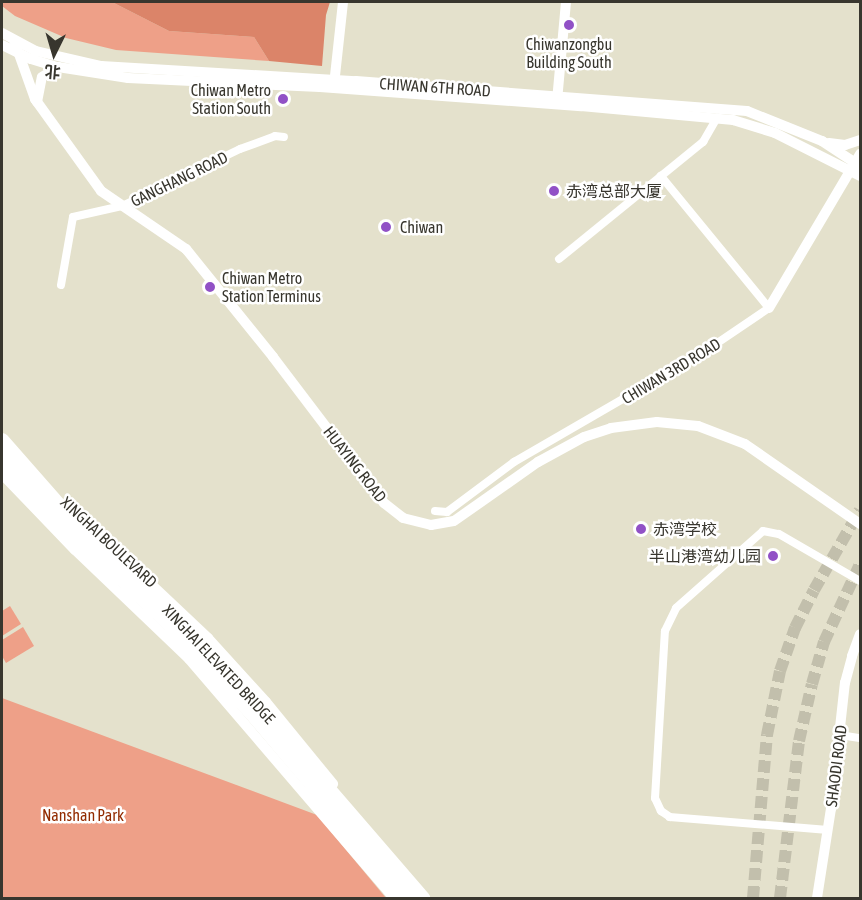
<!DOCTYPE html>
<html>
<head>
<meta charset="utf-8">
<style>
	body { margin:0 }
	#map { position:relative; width:862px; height:900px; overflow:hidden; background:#e4e1cc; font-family:"Asap Condensed","Noto Sans SC",sans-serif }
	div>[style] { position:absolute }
	.green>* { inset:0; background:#eea088 }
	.forest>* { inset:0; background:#db8469 }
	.secondary-tunnel>* { height:12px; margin-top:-6px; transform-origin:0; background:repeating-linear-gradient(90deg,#c2bfac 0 12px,transparent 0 18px) }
	.minor>* { height:8px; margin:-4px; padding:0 4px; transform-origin:4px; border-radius:4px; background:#fff }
	.tertiary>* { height:10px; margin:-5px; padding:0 5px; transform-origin:5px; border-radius:5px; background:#fff }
	.primary>* { height:14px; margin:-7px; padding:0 7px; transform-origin:7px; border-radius:7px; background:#fff }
	.dots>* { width:16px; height:16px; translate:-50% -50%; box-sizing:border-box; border:3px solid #fff; border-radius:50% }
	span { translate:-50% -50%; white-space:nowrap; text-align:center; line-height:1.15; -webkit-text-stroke:5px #fff; paint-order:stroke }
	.poi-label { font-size:16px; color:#38362e }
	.right { translate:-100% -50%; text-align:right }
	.left { translate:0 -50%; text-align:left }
	.street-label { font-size:16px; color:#38362e }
	.park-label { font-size:16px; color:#922b00 }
	.frame { position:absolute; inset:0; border:3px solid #38362e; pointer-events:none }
	.north { position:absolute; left:24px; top:24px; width:60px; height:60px; -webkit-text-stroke:4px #fff; paint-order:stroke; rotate:185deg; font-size:16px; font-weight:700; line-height:24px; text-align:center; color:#38362e }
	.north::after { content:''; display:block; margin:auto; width:21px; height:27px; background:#38362e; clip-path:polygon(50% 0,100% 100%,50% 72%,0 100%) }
</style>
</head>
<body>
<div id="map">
	<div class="green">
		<div style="clip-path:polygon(2px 2px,112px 2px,169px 31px,254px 37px,269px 61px,116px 50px,66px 38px,15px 16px,2px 6px)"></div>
		<div style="clip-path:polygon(10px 606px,21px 624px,2px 636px,2px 611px)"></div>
		<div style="clip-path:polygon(23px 627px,34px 646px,6px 663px,2px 656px,2px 640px)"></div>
		<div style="clip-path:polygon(2px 698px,317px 815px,386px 898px,2px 898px)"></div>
	</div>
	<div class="forest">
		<div style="clip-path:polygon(112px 2px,330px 2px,326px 15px,322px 66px,269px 61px,254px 37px,169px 31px)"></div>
	</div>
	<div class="secondary-tunnel">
		<div style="left:753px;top:898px;width:164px;rotate:-85.1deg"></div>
		<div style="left:767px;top:735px;width:65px;rotate:-78.5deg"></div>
		<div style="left:780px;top:671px;width:46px;rotate:-70.8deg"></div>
		<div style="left:795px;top:628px;width:42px;rotate:-63.4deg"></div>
		<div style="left:814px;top:590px;width:92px;rotate:-60.1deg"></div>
		<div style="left:780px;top:898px;width:158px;rotate:-83.1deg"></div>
		<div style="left:799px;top:741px;width:58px;rotate:-77.2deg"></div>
		<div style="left:812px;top:684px;width:44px;rotate:-74.1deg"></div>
		<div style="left:824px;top:642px;width:86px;rotate:-65.2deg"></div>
	</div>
	<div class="minor">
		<div style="left:559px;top:259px;width:186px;rotate:-39.1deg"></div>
		<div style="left:703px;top:142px;width:28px;rotate:-60deg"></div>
		<div style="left:61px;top:285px;width:69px;rotate:-80deg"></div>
		<div style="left:73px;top:217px;width:50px;rotate:-12.7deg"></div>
		<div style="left:122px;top:206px;width:131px;rotate:-25.8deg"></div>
		<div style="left:240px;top:149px;width:37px;rotate:-20deg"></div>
		<div style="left:275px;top:136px;width:9px;rotate:6deg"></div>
		<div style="left:435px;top:511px;width:12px;rotate:5deg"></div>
		<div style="left:447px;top:512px;width:84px;rotate:-36.7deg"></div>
		<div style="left:514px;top:462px;width:220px;rotate:-30.1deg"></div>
		<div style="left:704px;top:352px;width:78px;rotate:-34.1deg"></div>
		<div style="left:769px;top:308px;width:171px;rotate:-129.3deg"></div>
		<div style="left:840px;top:735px;width:20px;rotate:9deg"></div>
		<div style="left:828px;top:830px;width:159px;rotate:-175.3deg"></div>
		<div style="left:670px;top:817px;width:11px;rotate:-146deg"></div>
		<div style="left:661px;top:811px;width:14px;rotate:-115deg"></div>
		<div style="left:655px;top:798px;width:167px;rotate:-86.6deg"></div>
		<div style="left:665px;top:631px;width:25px;rotate:-64deg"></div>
		<div style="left:676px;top:608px;width:116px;rotate:-41.5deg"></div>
		<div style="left:763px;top:531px;width:16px;rotate:11deg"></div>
		<div style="left:779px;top:534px;width:94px;rotate:30.1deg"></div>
	</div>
	<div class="tertiary">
		<div style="left:2px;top:33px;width:38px;rotate:28deg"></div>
		<div style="left:36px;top:51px;width:67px;rotate:13deg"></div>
		<div style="left:101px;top:66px;width:255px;rotate:3.4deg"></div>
		<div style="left:356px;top:81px;width:392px;rotate:4.4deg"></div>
		<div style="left:747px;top:111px;width:81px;rotate:21.8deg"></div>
		<div style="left:822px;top:141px;width:45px;rotate:33.3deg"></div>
		<div style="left:14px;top:40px;width:63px;rotate:70.4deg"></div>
		<div style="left:35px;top:99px;width:113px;rotate:54.3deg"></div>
		<div style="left:101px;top:191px;width:103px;rotate:34.3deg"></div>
		<div style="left:186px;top:249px;width:139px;rotate:51.1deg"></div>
		<div style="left:273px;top:357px;width:183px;rotate:52.8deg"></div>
		<div style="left:384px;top:503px;width:24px;rotate:38deg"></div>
		<div style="left:403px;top:518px;width:29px;rotate:14deg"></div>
		<div style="left:431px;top:525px;width:23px;rotate:-10deg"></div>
		<div style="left:454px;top:521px;width:103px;rotate:-35.1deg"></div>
		<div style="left:538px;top:462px;width:52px;rotate:-28.5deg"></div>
		<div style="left:584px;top:437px;width:28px;rotate:-18deg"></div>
		<div style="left:611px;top:428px;width:46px;rotate:-7.4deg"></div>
		<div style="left:657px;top:422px;width:41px;rotate:5.6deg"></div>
		<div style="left:698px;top:426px;width:50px;rotate:21deg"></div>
		<div style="left:745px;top:444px;width:140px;rotate:34.8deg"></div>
		<div style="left:2px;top:45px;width:32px;rotate:26deg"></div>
		<div style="left:31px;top:59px;width:28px;rotate:17deg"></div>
		<div style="left:58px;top:67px;width:71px;rotate:8.9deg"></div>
		<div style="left:128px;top:78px;width:192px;rotate:2.7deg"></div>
		<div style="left:320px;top:87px;width:262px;rotate:4.2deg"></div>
		<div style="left:581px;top:106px;width:153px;rotate:5.3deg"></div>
		<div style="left:733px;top:120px;width:44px;rotate:17.2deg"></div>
		<div style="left:775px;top:133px;width:95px;rotate:26.8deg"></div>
		<div style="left:334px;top:85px;width:83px;rotate:-83.8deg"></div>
		<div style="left:557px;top:101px;width:99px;rotate:-84.8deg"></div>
		<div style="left:37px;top:102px;width:25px;rotate:-79deg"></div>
		<div style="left:42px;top:77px;width:19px;rotate:-32deg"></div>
		<div style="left:829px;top:143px;width:16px;rotate:7deg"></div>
		<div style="left:845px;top:145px;width:16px;rotate:-18deg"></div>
		<div style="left:769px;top:308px;width:179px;rotate:-59.4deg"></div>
		<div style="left:2px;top:474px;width:105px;rotate:46.2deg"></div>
		<div style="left:75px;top:550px;width:158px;rotate:43.7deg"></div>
		<div style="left:189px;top:659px;width:315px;rotate:49.4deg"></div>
		<div style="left:102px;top:538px;width:146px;rotate:43.3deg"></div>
		<div style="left:208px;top:638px;width:86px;rotate:47.8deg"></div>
		<div style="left:266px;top:702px;width:106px;rotate:50.7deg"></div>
		<div style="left:817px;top:898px;width:90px;rotate:-81.1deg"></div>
		<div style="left:831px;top:809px;width:127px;rotate:-83.7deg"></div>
		<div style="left:845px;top:683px;width:28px;rotate:-75deg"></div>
		<div style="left:852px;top:656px;width:23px;rotate:-70deg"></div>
	</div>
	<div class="primary">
		<div style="left:2px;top:440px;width:89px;rotate:48.6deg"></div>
		<div style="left:61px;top:507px;width:206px;rotate:44deg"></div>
		<div style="left:209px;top:650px;width:328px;rotate:49.2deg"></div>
		<div style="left:2px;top:458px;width:79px;rotate:48.1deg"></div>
		<div style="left:55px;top:517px;width:168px;rotate:43.3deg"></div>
		<div style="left:177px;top:632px;width:110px;rotate:47.6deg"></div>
		<div style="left:251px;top:713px;width:243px;rotate:49.7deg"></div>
	</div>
	<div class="dots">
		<div style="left:569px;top:25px;background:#9151c6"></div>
		<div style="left:283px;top:99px;background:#9151c6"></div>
		<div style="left:554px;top:191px;background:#9151c6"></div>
		<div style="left:386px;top:227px;background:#9151c6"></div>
		<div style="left:210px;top:287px;background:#9151c6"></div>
		<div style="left:641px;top:529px;background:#9151c6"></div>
		<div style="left:773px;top:556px;background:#9151c6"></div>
	</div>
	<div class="poi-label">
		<span style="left:569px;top:53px">Chiwanzongbu<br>Building South</span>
		<span class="right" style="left:271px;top:99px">Chiwan Metro<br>Station South</span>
		<span class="left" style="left:566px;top:191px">赤湾总部大厦</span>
		<span class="left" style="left:400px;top:227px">Chiwan</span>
		<span class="left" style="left:222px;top:287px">Chiwan Metro<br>Station Terminus</span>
		<span class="left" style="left:653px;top:529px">赤湾学校</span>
		<span class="right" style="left:761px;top:556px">半山港湾幼儿园</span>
	</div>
	<div class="street-label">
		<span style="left:435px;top:87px;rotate:4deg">CHIWAN 6TH ROAD</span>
		<span style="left:179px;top:179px;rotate:-26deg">GANGHANG ROAD</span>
		<span style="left:671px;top:371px;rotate:-31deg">CHIWAN 3RD ROAD</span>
		<span style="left:355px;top:464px;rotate:52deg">HUAYING ROAD</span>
		<span style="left:109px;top:542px;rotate:43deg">XINGHAI BOULEVARD</span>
		<span style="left:219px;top:664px;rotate:47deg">XINGHAI ELEVATED BRIDGE</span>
		<span style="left:836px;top:766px;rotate:-83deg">SHAODI ROAD</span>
	</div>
	<div class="park-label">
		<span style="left:83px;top:815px">Nanshan Park</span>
	</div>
	<div class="frame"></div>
	<div class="north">北</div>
</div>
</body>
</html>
